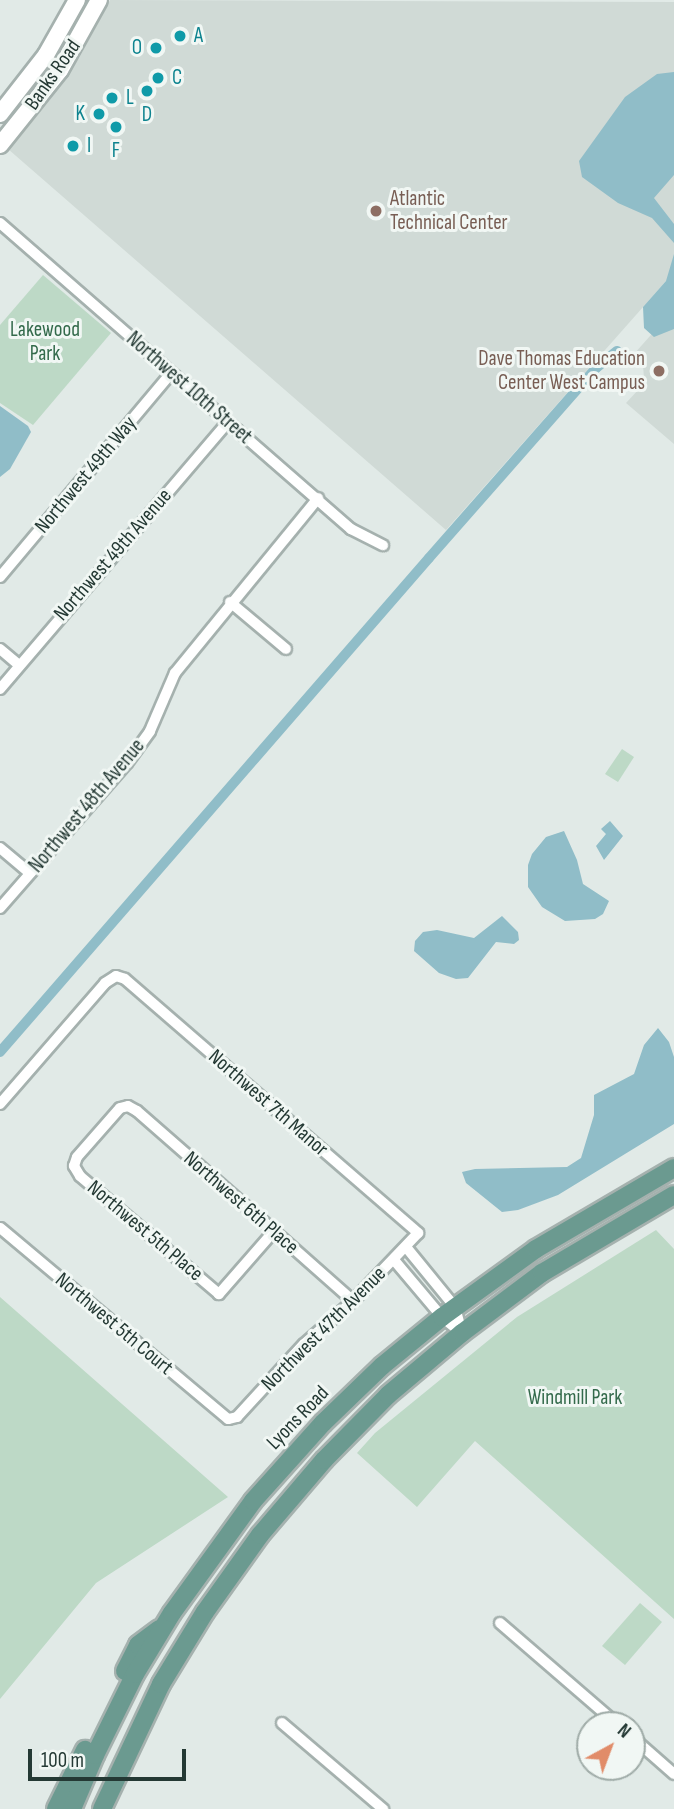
<!DOCTYPE html>
<html>
<head>
<meta charset="utf-8">
<style>
	body { margin:0 }
	#map { position:relative; width:674px; height:1809px; overflow:hidden; background:#e1eae7; font-family:"Sofia Sans Condensed",sans-serif }
	div>[style] { position:absolute }
	.built>* { inset:0; background:#d0dad6 }
	.green>* { inset:0; background:#bdd9c6 }
	.water>* { inset:0; background:#90bdc8 }
	.canal>* { height:10px; margin:-5px; padding:0 5px; transform-origin:5px; border-radius:5px; background:#90bdc8 }
	.roads { filter:drop-shadow(2px 0 #a5b1ae) drop-shadow(-2px 0 #a5b1ae) drop-shadow(0 2px #a5b1ae) drop-shadow(0 -2px #a5b1ae) }
	.street>* { height:10px; margin:-5px; padding:0 5px; transform-origin:5px; border-radius:5px; background:#fff }
	.secondary>* { height:16px; margin:-8px; padding:0 8px; transform-origin:8px; border-radius:8px; background:#fff }
	.primary>* { height:18px; margin:-9px; padding:0 9px; transform-origin:9px; border-radius:9px; background:#6b9a90 }
	.dots>* { width:19px; height:19px; translate:-50% -50%; box-sizing:border-box; border:4px solid #f1f7f4; border-radius:50% }
	span { translate:-50% -50%; white-space:nowrap; text-align:center; line-height:1.15; -webkit-text-stroke:6px #f1f7f4; paint-order:stroke }
	.culture-label { font-size:21px; color:#0d838f }
	.left { translate:0 -50%; text-align:left }
	.right { translate:-100% -50%; text-align:right }
	.street-label { font-size:21px; color:#243934 }
	.education-label { font-size:21px; color:#785e54 }
	.park-label { font-size:21px; color:#336a4b }
	.north { position:absolute; left:576px; top:1711px; width:70px; height:70px; box-sizing:border-box; background:#f1f7f4; border:2px solid #9faba7; border-radius:50%; rotate:41deg; font-size:19px; font-weight:700; line-height:28px; text-align:center; color:#243934 }
	.north::after { content:''; display:block; margin:auto; width:24px; height:32px; background:#e18c69; clip-path:polygon(50% 0,100% 100%,50% 72%,0 100%) }
	.scale { position:absolute; left:28px; top:1749px; width:158px; height:32px; box-sizing:border-box; border:4px solid #243934; border-top:0; padding-left:9px; font-size:21px; line-height:24px; white-space:nowrap; color:#243934; -webkit-text-stroke:5px #f1f7f4; paint-order:stroke }
</style>
</head>
<body>
<div id="map">
	<div class="built">
		<div style="clip-path:polygon(110px 0,674px 2px,674px 272px,446px 530px,8px 149px,49px 101px,79px 58px)"></div>
		<div style="clip-path:polygon(674px 309px,674px 444px,626px 403px,639px 389px,644px 378px,643px 365px,634px 354px)"></div>
	</div>
	<div class="green">
		<div style="clip-path:polygon(43px 275px,111px 333px,33px 425px,0 403px,0 325px)"></div>
		<div style="clip-path:polygon(622px 749px,634px 757px,618px 782px,605px 774px)"></div>
		<div style="clip-path:polygon(656px 1230px,674px 1249px,674px 1619px,475px 1441px,417px 1507px,357px 1453px,375px 1433px,517px 1317px)"></div>
		<div style="clip-path:polygon(0 1297px,228px 1497px,96px 1583px,0 1699px)"></div>
		<div style="clip-path:polygon(640px 1603px,662px 1622px,625px 1665px,602px 1646px)"></div>
	</div>
	<div class="water">
		<div style="clip-path:polygon(674px 72px,674px 175px,654px 198px,674px 224px,674px 243px,652px 218px,618px 203px,582px 177px,579px 161px,625px 97px,657px 74px)"></div>
		<div style="clip-path:polygon(674px 254px,674px 329px,654px 337px,644px 328px,643px 307px,666px 281px)"></div>
		<div style="clip-path:polygon(0 406px,28px 426px,31px 432px,10px 469px,0 477px)"></div>
		<div style="clip-path:polygon(610px 821px,623px 836px,604px 860px,596px 846px,606px 834px,601px 829px)"></div>
		<div style="clip-path:polygon(564px 831px,577px 860px,583px 884px,609px 901px,603px 914px,595px 919px,565px 921px,542px 907px,528px 887px,528px 865px,532px 854px,546px 837px)"></div>
		<div style="clip-path:polygon(502px 916px,518px 932px,519px 940px,514px 944px,496px 942px,468px 978px,456px 979px,439px 973px,414px 951px,415px 941px,423px 932px,437px 930px,474px 938px)"></div>
		<div style="clip-path:polygon(658px 1028px,669px 1042px,674px 1057px,674px 1124px,558px 1195px,518px 1210px,502px 1212px,466px 1183px,462px 1172px,475px 1169px,567px 1167px,581px 1158px,594px 1115px,594px 1095px,634px 1074px,644px 1045px)"></div>
	</div>
	<div class="canal">
		<div style="left:0;top:1052px;width:654px;rotate:-49.03deg"></div>
		<div style="left:429px;top:558px;width:253px;rotate:-48.7deg"></div>
		<div style="left:596px;top:368px;width:27px;rotate:-39deg"></div>
	</div>
	<div class="roads">
		<div class="street">
			<div style="left:0;top:223px;width:466px;rotate:41.1deg"></div>
			<div style="left:351px;top:529px;width:36px;rotate:27deg"></div>
			<div style="left:0;top:577px;width:266px;rotate:-50deg"></div>
			<div style="left:230px;top:602px;width:73px;rotate:40deg"></div>
			<div style="left:0;top:649px;width:25px;rotate:40deg"></div>
			<div style="left:0;top:689px;width:351px;rotate:-49.5deg"></div>
			<div style="left:0;top:848px;width:39px;rotate:40deg"></div>
			<div style="left:0;top:908px;width:193px;rotate:-48.8deg"></div>
			<div style="left:127px;top:763px;width:39px;rotate:-54deg"></div>
			<div style="left:150px;top:731px;width:63px;rotate:-66.7deg"></div>
			<div style="left:175px;top:673px;width:226px;rotate:-50.7deg"></div>
			<div style="left:0;top:1104px;width:160px;rotate:-49deg"></div>
			<div style="left:105px;top:983px;width:13px;rotate:-32deg"></div>
			<div style="left:116px;top:976px;width:9px;rotate:18deg"></div>
			<div style="left:125px;top:979px;width:388px;rotate:40.9deg"></div>
			<div style="left:418px;top:1233px;width:94px;rotate:133.7deg"></div>
			<div style="left:353px;top:1301px;width:65px;rotate:138.7deg"></div>
			<div style="left:304px;top:1344px;width:99px;rotate:132.5deg"></div>
			<div style="left:237px;top:1417px;width:9px;rotate:167deg"></div>
			<div style="left:228px;top:1419px;width:297px;rotate:-140deg"></div>
			<div style="left:274px;top:1231px;width:84px;rotate:131.1deg"></div>
			<div style="left:219px;top:1294px;width:182px;rotate:-139.7deg"></div>
			<div style="left:80px;top:1176px;width:12px;rotate:-121deg"></div>
			<div style="left:74px;top:1166px;width:9px;rotate:-72deg"></div>
			<div style="left:77px;top:1157px;width:65px;rotate:-48.7deg"></div>
			<div style="left:120px;top:1108px;width:8px;rotate:-14deg"></div>
			<div style="left:128px;top:1106px;width:10px;rotate:29deg"></div>
			<div style="left:137px;top:1111px;width:182px;rotate:41.2deg"></div>
			<div style="left:274px;top:1231px;width:106px;rotate:41.5deg"></div>
			<div style="left:406px;top:1247px;width:77px;rotate:50.8deg"></div>
			<div style="left:455px;top:1307px;width:27px;rotate:75deg"></div>
			<div style="left:394px;top:1260px;width:75px;rotate:49.9deg"></div>
			<div style="left:442px;top:1317px;width:26px;rotate:39deg"></div>
			<div style="left:500px;top:1623px;width:156px;rotate:40.8deg"></div>
			<div style="left:282px;top:1723px;width:133px;rotate:40.4deg"></div>
			<div style="left:632px;top:1737px;width:56px;rotate:41.4deg"></div>
		</div>
		<div class="secondary">
			<div style="left:0;top:114px;width:75px;rotate:-52.1deg"></div>
			<div style="left:46px;top:55px;width:63px;rotate:-60.6deg"></div>
			<div style="left:0;top:145px;width:96px;rotate:-51.3deg"></div>
			<div style="left:60px;top:70px;width:80px;rotate:-60.9deg"></div>
		</div>
		<div class="primary">
			<div style="left:125px;top:1671px;width:29px;rotate:-63deg"></div>
			<div style="left:138px;top:1645px;width:26px;rotate:-37deg"></div>
			<div style="left:56px;top:1809px;width:66px;rotate:-63.8deg"></div>
			<div style="left:72px;top:1809px;width:59px;rotate:-66.9deg"></div>
			<div style="left:95px;top:1755px;width:90px;rotate:-63.7deg"></div>
			<div style="left:135px;top:1674px;width:71px;rotate:-58.8deg"></div>
			<div style="left:172px;top:1613px;width:138px;rotate:-54.1deg"></div>
			<div style="left:253px;top:1501px;width:105px;rotate:-48.1deg"></div>
			<div style="left:323px;top:1423px;width:82px;rotate:-44deg"></div>
			<div style="left:382px;top:1366px;width:77px;rotate:-39.2deg"></div>
			<div style="left:442px;top:1317px;width:116px;rotate:-35.9deg"></div>
			<div style="left:536px;top:1249px;width:160px;rotate:-30.4deg"></div>
			<div style="left:102px;top:1809px;width:138px;rotate:-64.7deg"></div>
			<div style="left:161px;top:1684px;width:84px;rotate:-58.6deg"></div>
			<div style="left:205px;top:1612px;width:95px;rotate:-54.5deg"></div>
			<div style="left:260px;top:1535px;width:99px;rotate:-49.5deg"></div>
			<div style="left:324px;top:1460px;width:91px;rotate:-45.4deg"></div>
			<div style="left:388px;top:1395px;width:97px;rotate:-40deg"></div>
			<div style="left:462px;top:1333px;width:100px;rotate:-36.9deg"></div>
			<div style="left:542px;top:1273px;width:153px;rotate:-30.6deg"></div>
		</div>
	</div>
	<div class="dots">
		<div style="left:180px;top:36px;background:#0f9aa8"></div>
		<div style="left:156px;top:48px;background:#0f9aa8"></div>
		<div style="left:158px;top:78px;background:#0f9aa8"></div>
		<div style="left:147px;top:91px;background:#0f9aa8"></div>
		<div style="left:112px;top:98px;background:#0f9aa8"></div>
		<div style="left:99px;top:114px;background:#0f9aa8"></div>
		<div style="left:116px;top:127px;background:#0f9aa8"></div>
		<div style="left:73px;top:146px;background:#0f9aa8"></div>
		<div style="left:376px;top:211px;background:#8d6e63"></div>
		<div style="left:659px;top:371px;background:#8d6e63"></div>
	</div>
	<div class="culture-label">
		<span class="left" style="left:194px;top:36px">A</span>
		<span class="right" style="left:142px;top:48px">O</span>
		<span class="left" style="left:172px;top:78px">C</span>
		<span class="left" style="left:126px;top:98px">L</span>
		<span class="right" style="left:85px;top:114px">K</span>
		<span style="left:147px;top:115px">D</span>
		<span class="left" style="left:87px;top:146px">I</span>
		<span style="left:116px;top:151px">F</span>
	</div>
	<div class="street-label">
		<span style="left:53px;top:75px;rotate:-55deg">Banks Road</span>
		<span style="left:189px;top:388px;rotate:41deg">Northwest 10th Street</span>
		<span style="left:86px;top:475px;rotate:-50deg">Northwest 49th Way</span>
		<span style="left:113px;top:555px;rotate:-49deg">Northwest 49th Avenue</span>
		<span style="left:87px;top:806px;rotate:-50deg">Northwest 48th Avenue</span>
		<span style="left:268px;top:1103px;rotate:41deg">Northwest 7th Manor</span>
		<span style="left:241px;top:1203px;rotate:41deg">Northwest 6th Place</span>
		<span style="left:145px;top:1231px;rotate:40deg">Northwest 5th Place</span>
		<span style="left:114px;top:1324px;rotate:40deg">Northwest 5th Court</span>
		<span style="left:324px;top:1329px;rotate:-45deg">Northwest 47th Avenue</span>
		<span style="left:298px;top:1418px;rotate:-46deg">Lyons Road</span>
	</div>
	<div class="education-label">
		<span class="left" style="left:390px;top:211px">Atlantic<br>Technical Center</span>
		<span class="right" style="left:645px;top:371px">Dave Thomas Education<br>Center West Campus</span>
	</div>
	<div class="park-label">
		<span style="left:45px;top:342px">Lakewood<br>Park</span>
		<span style="left:575px;top:1398px">Windmill Park</span>
	</div>
	<div class="north">N</div>
	<div class="scale">100 m</div>
</div>
</body>
</html>
